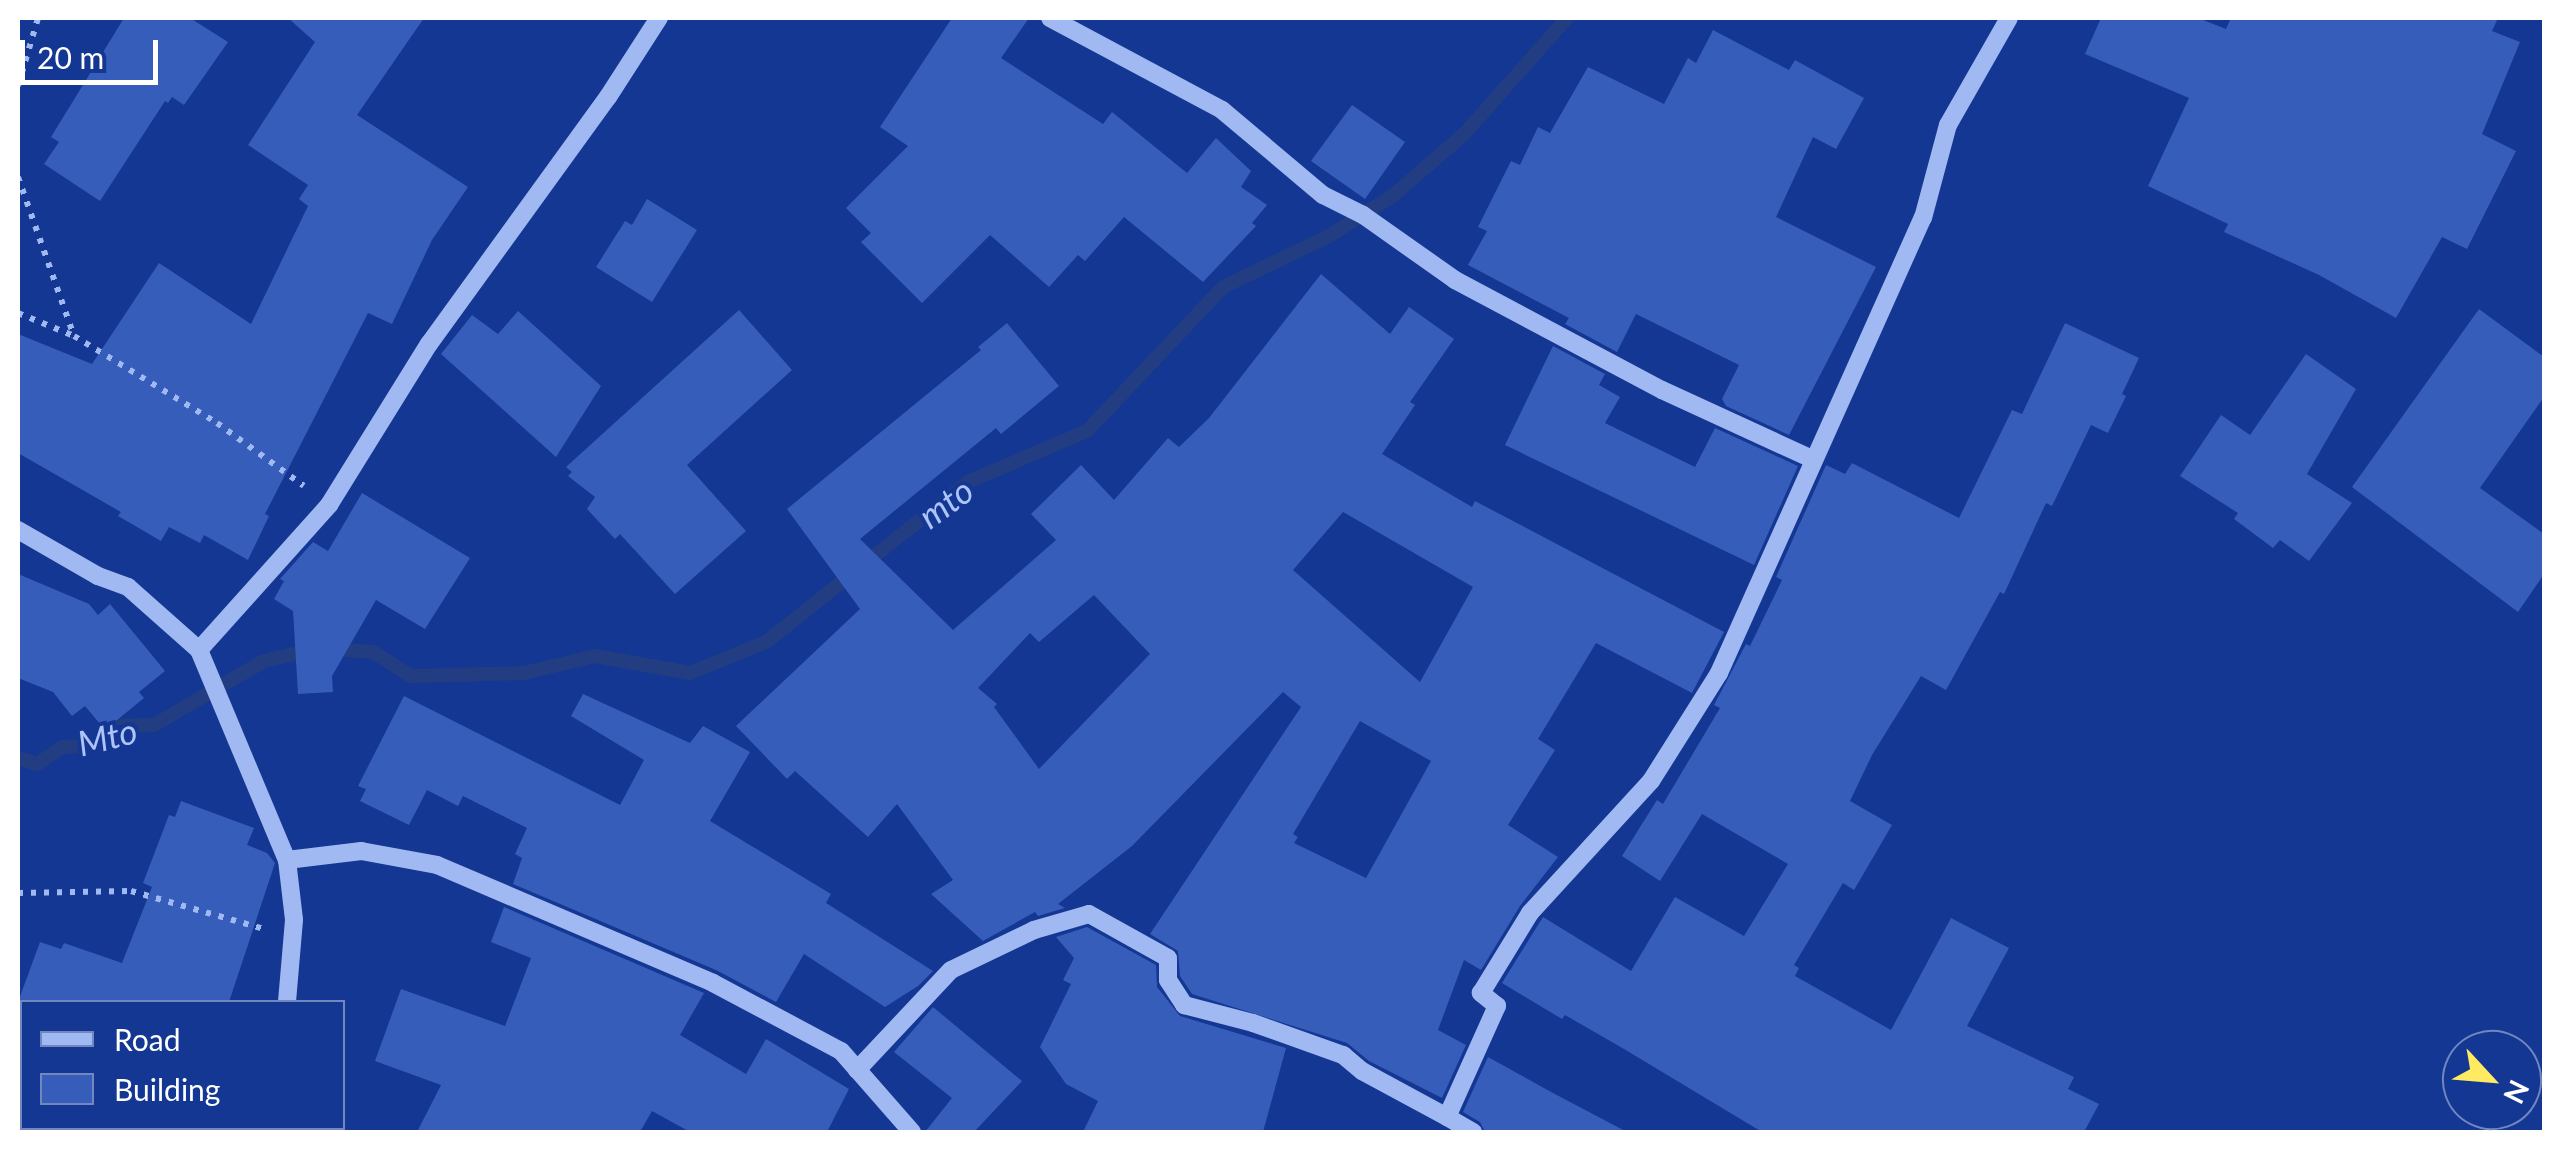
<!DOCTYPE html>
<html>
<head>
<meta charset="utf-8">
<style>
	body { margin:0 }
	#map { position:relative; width:2562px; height:1150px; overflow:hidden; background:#133792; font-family:Lato,sans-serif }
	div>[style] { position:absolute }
	.stream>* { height:14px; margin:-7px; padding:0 7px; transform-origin:7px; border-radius:7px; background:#233d82 }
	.building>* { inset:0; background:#375dba }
	.path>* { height:6px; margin-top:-3px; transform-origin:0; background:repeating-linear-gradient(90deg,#a1b9f2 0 5px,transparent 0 13px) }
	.minor>* { height:18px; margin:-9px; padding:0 9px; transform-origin:9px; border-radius:9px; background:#a1b9f2 }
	span { translate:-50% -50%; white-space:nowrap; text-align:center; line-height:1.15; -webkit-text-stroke:8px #133792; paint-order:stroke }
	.water-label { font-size:35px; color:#adc4f9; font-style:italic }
	.frame { position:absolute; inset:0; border:20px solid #fff; pointer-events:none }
	.legend { position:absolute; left:20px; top:1000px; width:325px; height:130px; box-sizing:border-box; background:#133792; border:2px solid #7187be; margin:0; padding:12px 18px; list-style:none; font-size:30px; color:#fff }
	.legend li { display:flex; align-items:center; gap:20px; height:50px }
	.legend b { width:50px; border:2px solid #7187be }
	.north { position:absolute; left:2442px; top:1030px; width:100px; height:100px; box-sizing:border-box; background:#133792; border:2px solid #7187be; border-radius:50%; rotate:116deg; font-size:28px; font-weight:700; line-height:40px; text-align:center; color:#fff }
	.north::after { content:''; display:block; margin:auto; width:35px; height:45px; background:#ffea62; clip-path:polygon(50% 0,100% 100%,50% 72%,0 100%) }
	.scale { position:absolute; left:20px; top:40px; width:138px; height:45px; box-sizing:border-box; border:5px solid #fff; border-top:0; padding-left:12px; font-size:30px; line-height:35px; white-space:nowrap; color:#fff; -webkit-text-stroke:8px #133792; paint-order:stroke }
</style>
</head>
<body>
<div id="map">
	<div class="stream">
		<div style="left:331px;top:649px;width:42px;rotate:4.1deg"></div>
		<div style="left:373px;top:652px;width:45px;rotate:32.3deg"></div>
		<div style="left:411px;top:676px;width:113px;rotate:-1.5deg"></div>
		<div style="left:524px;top:673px;width:73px;rotate:-13.5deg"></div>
		<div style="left:595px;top:656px;width:97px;rotate:10.1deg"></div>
		<div style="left:690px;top:673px;width:82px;rotate:-22.2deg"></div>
		<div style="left:766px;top:642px;width:258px;rotate:-38.4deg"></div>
		<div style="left:968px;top:482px;width:129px;rotate:-23.2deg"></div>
		<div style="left:1087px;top:431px;width:198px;rotate:-46.6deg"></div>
		<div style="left:1223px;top:287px;width:118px;rotate:-25.7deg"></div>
		<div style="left:1329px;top:236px;width:77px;rotate:-32.2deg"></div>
		<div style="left:1394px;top:195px;width:94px;rotate:-41.1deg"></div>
		<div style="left:1465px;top:133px;width:154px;rotate:-48.4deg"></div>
		<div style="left:18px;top:758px;width:20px;rotate:18deg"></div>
		<div style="left:37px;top:764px;width:30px;rotate:-34deg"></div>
		<div style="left:62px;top:747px;width:35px;rotate:-3deg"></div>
		<div style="left:97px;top:745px;width:31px;rotate:-37deg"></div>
		<div style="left:122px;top:726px;width:32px;rotate:-2deg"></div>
		<div style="left:154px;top:725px;width:127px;rotate:-30.2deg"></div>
		<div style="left:264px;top:661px;width:47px;rotate:-13.4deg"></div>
	</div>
	<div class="building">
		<div style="clip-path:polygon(124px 18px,190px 18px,228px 42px,184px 105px,172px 97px,168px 103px,165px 101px,100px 201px,44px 164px,59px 142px,51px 137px)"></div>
		<div style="clip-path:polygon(288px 18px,424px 18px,357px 115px,468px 187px,432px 240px,392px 324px,368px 313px,265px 514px,269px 516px,248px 560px,204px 535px,200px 543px,169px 527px,161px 541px,118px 516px,121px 512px,18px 453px,18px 334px,92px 364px,159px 263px,251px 324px,308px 206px,299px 199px,308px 185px,248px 145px,315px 42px)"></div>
		<div style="clip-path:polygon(952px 18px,1029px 18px,1001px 58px,1103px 124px,1112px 112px,1187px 173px,1216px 138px,1251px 171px,1241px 187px,1267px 205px,1252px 223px,1256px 226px,1203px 282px,1124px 217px,1085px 261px,1078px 255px,1049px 287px,990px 235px,922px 303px,861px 242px,871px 233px,846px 208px,908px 146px,880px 127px)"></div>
		<div style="clip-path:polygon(2101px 18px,2198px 18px,2226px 29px,2231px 18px,2498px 18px,2492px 31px,2520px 42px,2482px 134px,2516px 151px,2467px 249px,2442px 237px,2396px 318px,2319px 275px,2224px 232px,2228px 224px,2148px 186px,2189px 98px,2085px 54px)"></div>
		<div style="clip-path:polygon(1713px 30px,1789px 70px,1795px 60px,1864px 98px,1836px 149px,1813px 137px,1776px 217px,1876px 267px,1789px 435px,1726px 406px,1722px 399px,1739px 365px,1636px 314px,1617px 352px,1565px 324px,1569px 318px,1468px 265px,1487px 231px,1478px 227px,1511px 161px,1520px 165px,1538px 127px,1550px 133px,1588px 67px,1664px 104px,1688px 58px,1696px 63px)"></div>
		<div style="clip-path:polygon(1352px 105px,1405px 142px,1365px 199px,1311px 161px)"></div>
		<div style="clip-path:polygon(647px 199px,697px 230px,652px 302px,596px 267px,625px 221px,632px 225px)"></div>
		<div style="clip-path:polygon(evenodd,1321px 274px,1390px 334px,1409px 307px,1454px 339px,1410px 402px,1415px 405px,1382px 454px,1472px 507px,1475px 501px,1724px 632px,1692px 693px,1596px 643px,1538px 739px,1555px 750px,1508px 825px,1558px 857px,1520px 906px,1481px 970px,1464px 960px,1438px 1030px,1466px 1045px,1442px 1098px,1369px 1061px,1347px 1043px,1192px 994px,1180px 976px,1178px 951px,1150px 934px,1301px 707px,1283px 692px,1132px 846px,1058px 904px,1065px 908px,1038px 916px,1035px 912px,983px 941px,931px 894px,953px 880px,897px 804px,868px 837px,795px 771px,787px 779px,736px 726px,860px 609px,787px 509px,981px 350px,978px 347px,1007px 323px,1059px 386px,1001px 434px,996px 428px,860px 539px,953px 630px,1056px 540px,1031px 514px,1081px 465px,1114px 500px,1168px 438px,1179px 447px,1209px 418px,1321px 274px,1343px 512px,1473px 587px,1420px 682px,1293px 570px,1343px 512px,1321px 274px,1094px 595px,1150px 654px,1039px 769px,994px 707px,997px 704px,978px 688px,1030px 633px,1039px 642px,1094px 595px,1321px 274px,1360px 721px,1431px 761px,1366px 878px,1294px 843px,1298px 837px,1293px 834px,1360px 721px)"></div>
		<div style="clip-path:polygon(2479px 309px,2544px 357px,2544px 397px,2480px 488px,2544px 534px,2544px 574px,2518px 612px,2352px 487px)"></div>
		<div style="clip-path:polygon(739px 310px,792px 370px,687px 465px,746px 531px,675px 594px,620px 534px,615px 539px,587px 509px,595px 497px,568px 476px,572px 472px,566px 467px)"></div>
		<div style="clip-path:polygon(518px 311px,601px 386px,556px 457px,441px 354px,472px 315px,498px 334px)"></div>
		<div style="clip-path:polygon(2065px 323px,2139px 358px,2122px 394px,2126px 396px,2108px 433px,2091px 425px,2052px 506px,2046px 503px,2004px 594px,2000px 592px,1946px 690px,1921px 676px,1872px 755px,1850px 801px,1892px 825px,1854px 890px,1843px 883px,1794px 965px,1799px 968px,1795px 976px,1891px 1030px,1951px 918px,2009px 948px,1967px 1026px,2074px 1077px,2068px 1089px,2099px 1104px,2084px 1132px,1762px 1132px,1624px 1049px,1565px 1015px,1562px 1019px,1502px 983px,1543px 917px,1631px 971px,1675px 897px,1744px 936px,1788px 864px,1702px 814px,1660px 881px,1622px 856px,1657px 800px,1663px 804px,1720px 708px,1714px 705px,1746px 644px,1750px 646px,1782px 580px,1776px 577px,1826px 465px,1845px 474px,1852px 463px,1959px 518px,2012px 410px,2022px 414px)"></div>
		<div style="clip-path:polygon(1553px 346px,1605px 374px,1599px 385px,1620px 397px,1605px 423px,1695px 467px,1715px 428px,1798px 466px,1754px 565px,1505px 445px)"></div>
		<div style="clip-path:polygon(2306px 354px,2356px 389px,2307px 474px,2352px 503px,2309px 561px,2280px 540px,2273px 548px,2234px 519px,2238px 513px,2180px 476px,2221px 415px,2250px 435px)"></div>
		<div style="clip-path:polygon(362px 493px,470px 558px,425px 629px,376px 600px,332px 676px,333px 692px,298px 694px,293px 611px,274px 599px,284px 581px,280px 579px,313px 542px,328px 551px)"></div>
		<div style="clip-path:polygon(18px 574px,89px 604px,98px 615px,110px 604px,165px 671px,139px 692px,144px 698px,105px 730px,85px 706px,72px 716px,53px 692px,18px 678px)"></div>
		<div style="clip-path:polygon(583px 694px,690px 743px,703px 726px,750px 752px,710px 821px,831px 894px,826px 903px,933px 971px,918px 986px,885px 1007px,804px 954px,776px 1002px,716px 970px,513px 884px,522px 858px,515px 854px,527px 828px,463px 796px,458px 806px,427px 790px,409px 825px,360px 801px,366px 789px,358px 786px,404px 696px,620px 805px,644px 760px,571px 716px)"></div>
		<div style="clip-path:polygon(181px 801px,254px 828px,247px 845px,267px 853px,275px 863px,229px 1002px,18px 1002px,40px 942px,61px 949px,64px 943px,122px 963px,152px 887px,143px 883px,169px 815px,175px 817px)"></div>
		<div style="clip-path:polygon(504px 907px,704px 993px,680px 1035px,746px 1074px,766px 1039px,849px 1089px,827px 1132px,690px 1132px,652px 1111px,640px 1132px,417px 1132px,441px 1085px,375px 1061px,401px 989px,505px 1026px,531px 958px,491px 942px)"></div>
		<div style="clip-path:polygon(1087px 927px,1156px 965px,1157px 987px,1180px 1016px,1286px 1048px,1263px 1132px,1083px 1132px,1098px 1101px,1066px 1084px,1040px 1047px,1071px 984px,1063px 980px,1074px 958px,1056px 937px)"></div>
		<div style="clip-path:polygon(933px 1007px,1022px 1081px,974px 1132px,925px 1132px,952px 1098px,894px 1052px)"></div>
		<div style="clip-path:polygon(1488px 1057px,1553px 1093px,1627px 1132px,1485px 1132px,1480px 1122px,1463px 1112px)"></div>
	</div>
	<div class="path">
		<div style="left:18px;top:86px;width:71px;rotate:-73.6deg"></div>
		<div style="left:18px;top:177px;width:169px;rotate:70.6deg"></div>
		<div style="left:18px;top:313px;width:61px;rotate:22.3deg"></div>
		<div style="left:74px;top:336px;width:167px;rotate:31.3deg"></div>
		<div style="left:217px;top:423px;width:107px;rotate:35.9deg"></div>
		<div style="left:18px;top:893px;width:113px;rotate:-1deg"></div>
		<div style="left:131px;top:891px;width:138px;rotate:15.9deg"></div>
	</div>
	<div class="minor">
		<div style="left:1050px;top:18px;width:195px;rotate:28.1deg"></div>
		<div style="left:1222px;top:110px;width:132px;rotate:40.1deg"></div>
		<div style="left:1323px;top:195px;width:45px;rotate:26.6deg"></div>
		<div style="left:1363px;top:215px;width:113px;rotate:35.2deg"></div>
		<div style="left:1455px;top:280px;width:234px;rotate:28deg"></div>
		<div style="left:1662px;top:390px;width:165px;rotate:24.7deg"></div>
		<div style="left:18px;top:530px;width:92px;rotate:29.9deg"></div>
		<div style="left:98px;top:576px;width:32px;rotate:20deg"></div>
		<div style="left:128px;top:587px;width:95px;rotate:41.6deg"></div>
		<div style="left:199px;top:650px;width:228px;rotate:67.3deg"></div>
		<div style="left:287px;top:860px;width:60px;rotate:83.3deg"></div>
		<div style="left:294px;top:920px;width:82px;rotate:94.9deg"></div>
		<div style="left:199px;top:650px;width:195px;rotate:-48.1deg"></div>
		<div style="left:329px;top:505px;width:190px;rotate:-58.2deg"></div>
		<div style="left:429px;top:344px;width:305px;rotate:-54.1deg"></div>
		<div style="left:608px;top:97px;width:94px;rotate:-57.2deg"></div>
		<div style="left:287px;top:860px;width:75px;rotate:-6.9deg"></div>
		<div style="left:361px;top:851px;width:77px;rotate:10.4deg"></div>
		<div style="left:437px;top:865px;width:300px;rotate:23.1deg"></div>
		<div style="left:713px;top:983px;width:145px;rotate:28deg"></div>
		<div style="left:841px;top:1051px;width:108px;rotate:48.8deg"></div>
		<div style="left:857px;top:1070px;width:137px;rotate:-46.8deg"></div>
		<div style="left:951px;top:970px;width:92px;rotate:-25.7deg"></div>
		<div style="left:1034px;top:930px;width:57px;rotate:-16.2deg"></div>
		<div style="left:1089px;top:914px;width:90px;rotate:29.1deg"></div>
		<div style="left:1168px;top:958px;width:22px;rotate:90deg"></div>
		<div style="left:1168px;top:980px;width:30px;rotate:57deg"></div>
		<div style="left:1184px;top:1005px;width:71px;rotate:14.6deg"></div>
		<div style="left:1253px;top:1023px;width:96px;rotate:19.6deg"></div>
		<div style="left:1343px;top:1055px;width:25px;rotate:40deg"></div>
		<div style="left:1362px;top:1071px;width:97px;rotate:28.4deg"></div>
		<div style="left:276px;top:1132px;width:4px;rotate:-76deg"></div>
		<div style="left:1473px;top:1132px;width:30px;rotate:-150deg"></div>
		<div style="left:1447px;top:1117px;width:122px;rotate:-65.8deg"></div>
		<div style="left:1497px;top:1006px;width:21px;rotate:-141deg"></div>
		<div style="left:1481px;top:993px;width:94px;rotate:-58.5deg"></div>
		<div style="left:1530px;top:913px;width:179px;rotate:-47.5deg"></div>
		<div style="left:1651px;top:781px;width:128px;rotate:-57.8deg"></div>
		<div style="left:1719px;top:673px;width:499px;rotate:-65.9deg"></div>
		<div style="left:1923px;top:218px;width:96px;rotate:-75deg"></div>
		<div style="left:1948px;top:125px;width:123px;rotate:-60.3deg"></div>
	</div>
	<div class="water-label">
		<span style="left:945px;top:502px;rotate:-36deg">mto</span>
		<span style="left:107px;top:736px;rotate:-14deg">Mto</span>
	</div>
	<div class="frame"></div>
	<ul class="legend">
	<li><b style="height:12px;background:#a1b9f2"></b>Road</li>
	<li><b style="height:28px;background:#375dba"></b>Building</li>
	</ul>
	<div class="north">N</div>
	<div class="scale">20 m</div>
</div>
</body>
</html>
